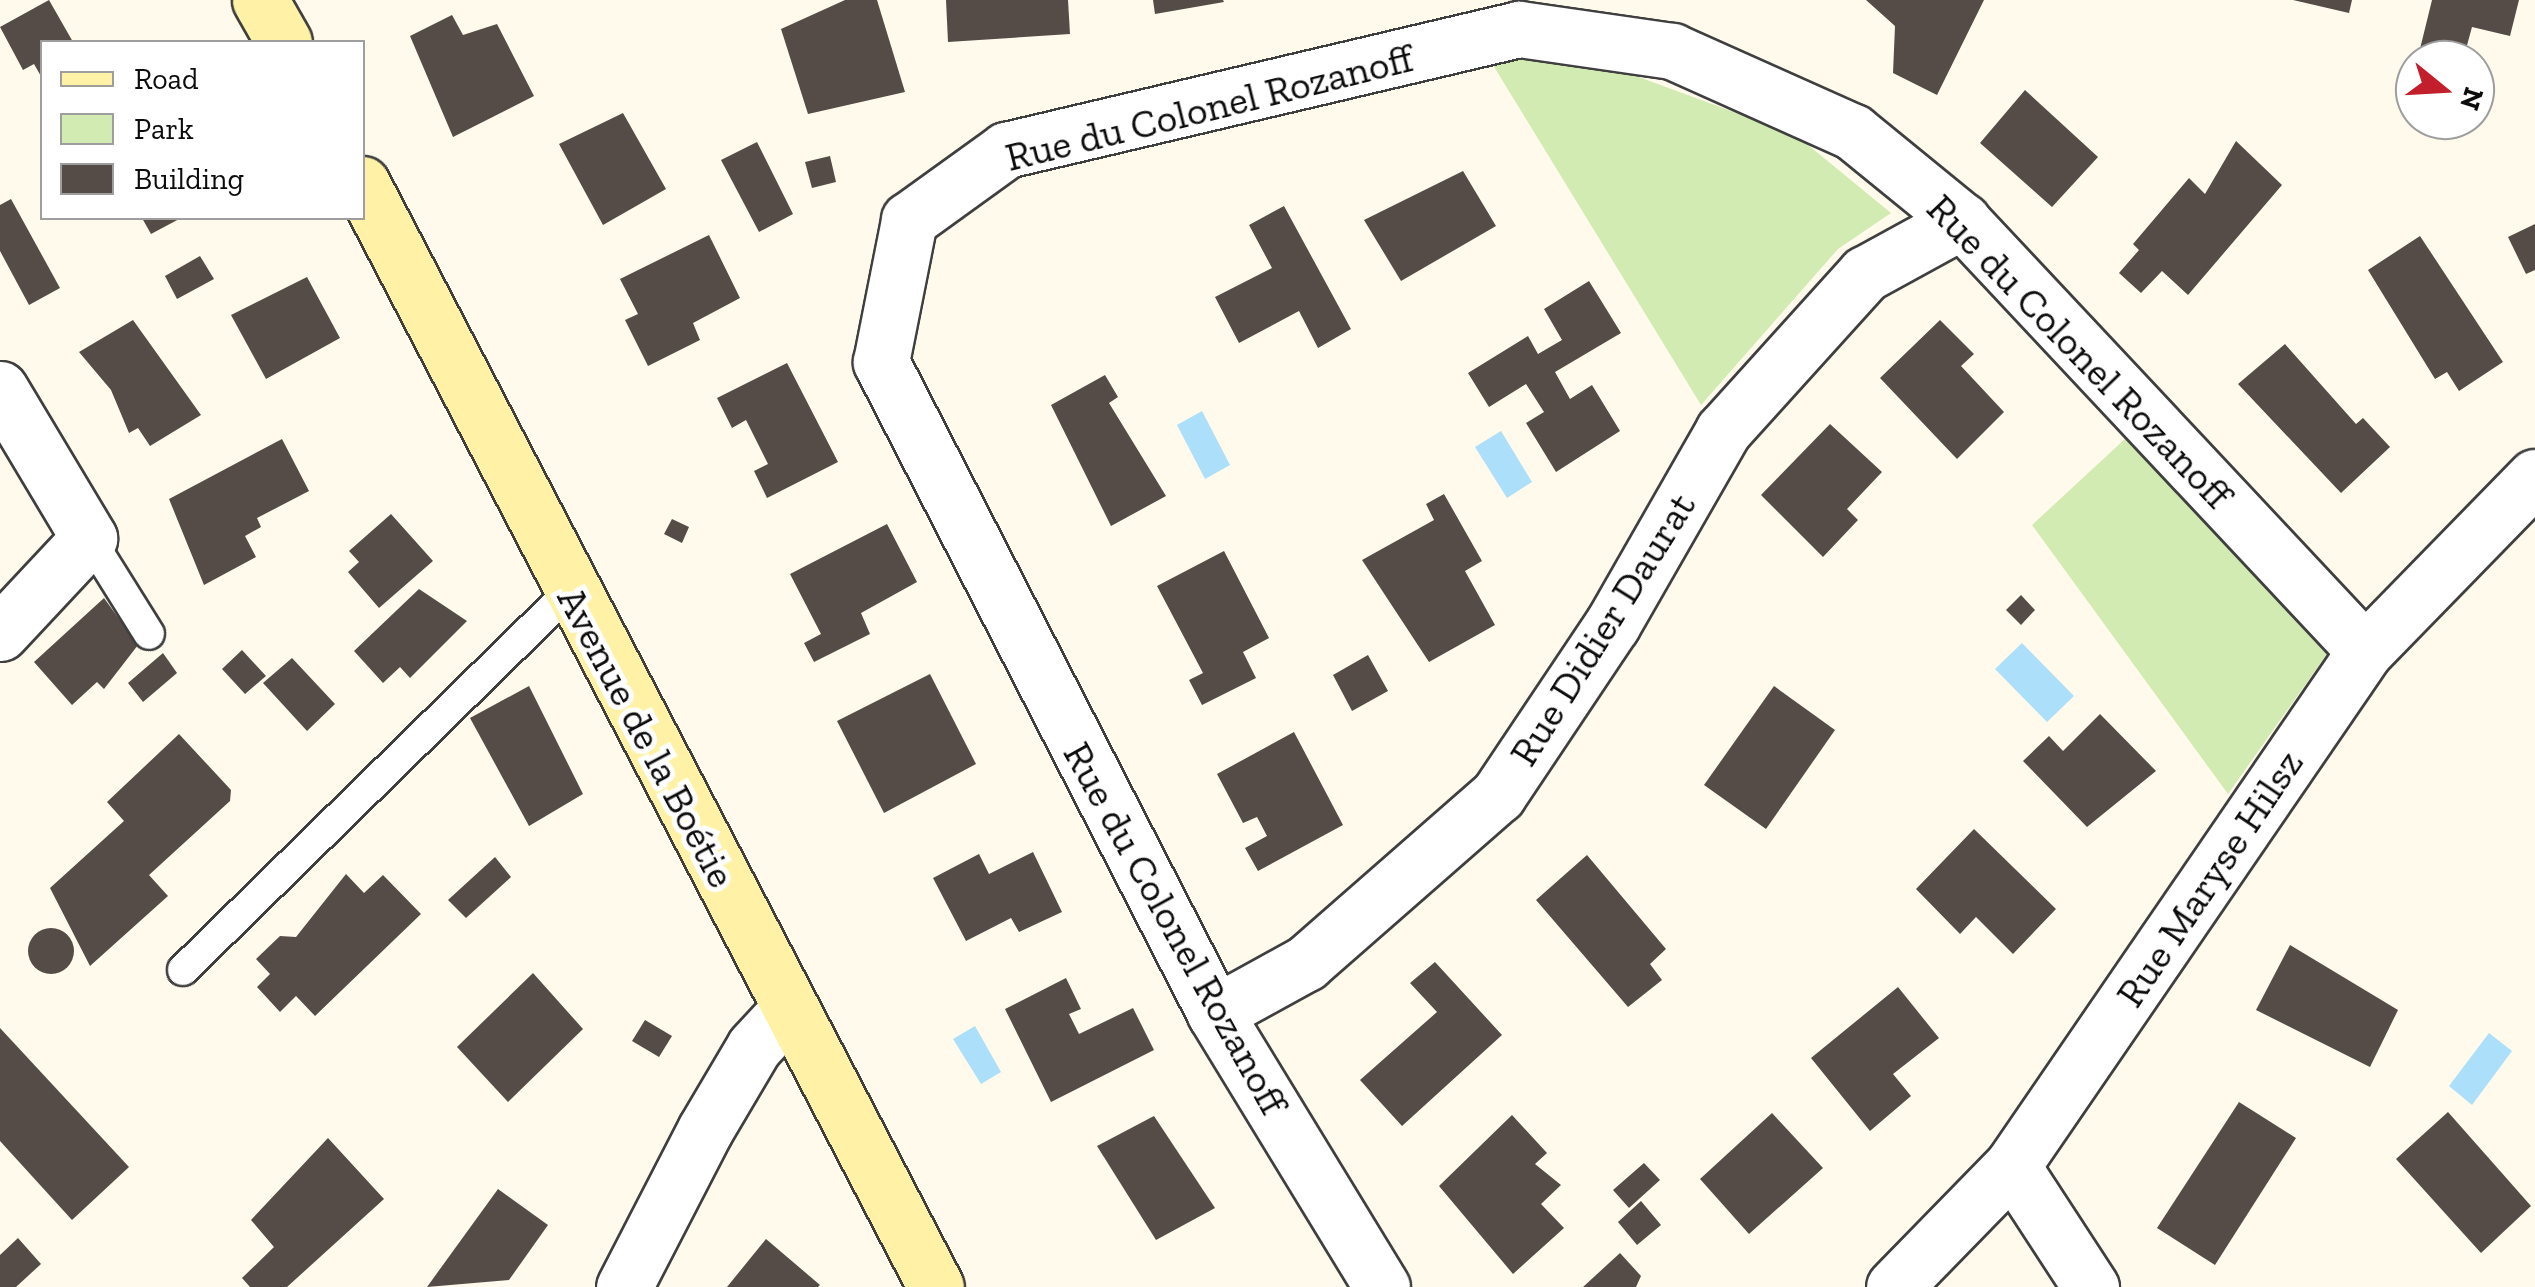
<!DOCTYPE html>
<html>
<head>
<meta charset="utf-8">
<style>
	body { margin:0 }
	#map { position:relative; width:2535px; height:1287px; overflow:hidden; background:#fffaeb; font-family:"Zilla Slab",serif }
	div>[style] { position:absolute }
	.green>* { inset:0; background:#d2ebb3 }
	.water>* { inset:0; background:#acdff9 }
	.building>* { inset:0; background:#554c48 }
	.round { border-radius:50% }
	.roads { filter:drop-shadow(2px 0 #3f3f3f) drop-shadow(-2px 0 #3f3f3f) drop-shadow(0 2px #3f3f3f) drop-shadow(0 -2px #3f3f3f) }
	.lane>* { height:30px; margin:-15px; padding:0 15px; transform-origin:15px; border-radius:15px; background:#fff }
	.street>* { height:55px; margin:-27.5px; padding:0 27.5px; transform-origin:27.5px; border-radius:27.5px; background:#fff }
	.secondary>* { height:55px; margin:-27.5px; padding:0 27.5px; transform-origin:27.5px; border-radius:27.5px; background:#fff2a6 }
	span { translate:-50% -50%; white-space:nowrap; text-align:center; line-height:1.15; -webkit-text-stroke:10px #fff; paint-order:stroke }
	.street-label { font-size:40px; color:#0c0c0c }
	.legend { position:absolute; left:40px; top:40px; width:325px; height:180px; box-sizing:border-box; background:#fff; border:2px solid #9e9e9e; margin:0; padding:12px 18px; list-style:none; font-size:30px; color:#0c0c0c }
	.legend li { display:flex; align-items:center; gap:20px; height:50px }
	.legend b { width:50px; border:2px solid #9e9e9e }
	.north { position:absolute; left:2395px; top:40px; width:100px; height:100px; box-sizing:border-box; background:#fff; border:2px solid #9e9e9e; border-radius:50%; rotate:108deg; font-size:28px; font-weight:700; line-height:40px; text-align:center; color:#0c0c0c }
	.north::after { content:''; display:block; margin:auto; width:35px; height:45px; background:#c21e2c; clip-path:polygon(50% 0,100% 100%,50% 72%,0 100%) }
</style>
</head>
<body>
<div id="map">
	<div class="green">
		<div style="clip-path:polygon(1485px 52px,1636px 76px,1796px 135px,1891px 213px,1838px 249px,1701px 405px)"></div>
		<div style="clip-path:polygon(2126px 438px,2329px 651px,2228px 794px,2032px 525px)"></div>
	</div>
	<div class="water">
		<div style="clip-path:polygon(1202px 411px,1230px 465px,1205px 479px,1177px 425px)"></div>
		<div style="clip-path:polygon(1501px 431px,1532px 482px,1507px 498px,1475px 447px)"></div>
		<div style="clip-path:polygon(2022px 643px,2074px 696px,2047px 722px,1995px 669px)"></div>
		<div style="clip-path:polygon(975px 1026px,1001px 1072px,981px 1084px,953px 1039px)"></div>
		<div style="clip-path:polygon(2489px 1033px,2512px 1051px,2472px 1105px,2449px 1086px)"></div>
	</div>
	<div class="building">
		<div style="clip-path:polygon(49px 0,73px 42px,42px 42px,42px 78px,34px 64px,23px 70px,0 27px)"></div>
		<div style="clip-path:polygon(845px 0,877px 0,905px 92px,808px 114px,781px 29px)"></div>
		<div style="clip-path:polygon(946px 0,1068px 0,1070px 34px,948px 42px)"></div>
		<div style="clip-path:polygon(1153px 0,1223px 0,1224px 2px,1155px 14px)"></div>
		<div style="clip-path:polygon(1866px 0,1984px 0,1937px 95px,1893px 73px,1895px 26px)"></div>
		<div style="clip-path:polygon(2293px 0,2352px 0,2349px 13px)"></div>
		<div style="clip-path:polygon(2432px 0,2519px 0,2510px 36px,2472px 27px,2463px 60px,2419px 53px)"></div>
		<div style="clip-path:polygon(452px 15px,463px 35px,497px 24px,534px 96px,453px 137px,410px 36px)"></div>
		<div style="clip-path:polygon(2025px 90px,2098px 157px,2052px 207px,1980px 143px)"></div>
		<div style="clip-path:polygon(623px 113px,666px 189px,603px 225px,559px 144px)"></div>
		<div style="clip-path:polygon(2236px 141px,2282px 185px,2188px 295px,2162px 271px,2141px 293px,2119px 273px,2139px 250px,2133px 244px,2189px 178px,2205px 194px)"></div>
		<div style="clip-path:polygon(757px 142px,793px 214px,759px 232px,721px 160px)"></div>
		<div style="clip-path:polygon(830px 156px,836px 182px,812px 188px,805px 162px)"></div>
		<div style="clip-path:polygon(1463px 171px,1496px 226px,1401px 281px,1364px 220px)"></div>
		<div style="clip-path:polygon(11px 199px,60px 288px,29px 305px,0 251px,0 205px)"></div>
		<div style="clip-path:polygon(1284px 206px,1351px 329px,1318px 348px,1299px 311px,1239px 343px,1215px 297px,1272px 268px,1249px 225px)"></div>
		<div style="clip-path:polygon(142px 218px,181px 218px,151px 234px)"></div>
		<div style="clip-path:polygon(2535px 224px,2535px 270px,2526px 274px,2508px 237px)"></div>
		<div style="clip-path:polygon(709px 235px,740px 298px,693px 323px,700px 340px,648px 366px,625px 320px,638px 314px,620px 279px)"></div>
		<div style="clip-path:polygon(2420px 236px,2503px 362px,2459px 391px,2447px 372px,2435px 379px,2368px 270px)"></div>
		<div style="clip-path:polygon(200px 256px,214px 279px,177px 299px,165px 276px)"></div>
		<div style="clip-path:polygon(307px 277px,340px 338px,266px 379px,231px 315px)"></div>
		<div style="clip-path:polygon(1589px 281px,1621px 333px,1555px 372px,1570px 399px,1592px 385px,1620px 431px,1556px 472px,1526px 423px,1544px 412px,1526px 384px,1489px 407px,1468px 373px,1528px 336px,1538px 354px,1562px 340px,1544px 309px)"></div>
		<div style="clip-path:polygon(133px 320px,201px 415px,150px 446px,138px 428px,129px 433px,111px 390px,79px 352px)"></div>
		<div style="clip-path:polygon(1940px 320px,1974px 354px,1961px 366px,2004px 412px,1957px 459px,1880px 378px)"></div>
		<div style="clip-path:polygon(2285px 344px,2356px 424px,2363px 418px,2390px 447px,2341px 493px,2238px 384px)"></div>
		<div style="clip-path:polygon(787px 363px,838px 462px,767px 498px,754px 471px,768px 464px,746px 420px,732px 428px,717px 398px)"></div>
		<div style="clip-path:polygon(1105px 375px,1118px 397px,1109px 403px,1166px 496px,1111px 526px,1051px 405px)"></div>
		<div style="clip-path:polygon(1830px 424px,1882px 472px,1847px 509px,1858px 520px,1823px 557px,1761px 495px)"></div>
		<div style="clip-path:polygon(282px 439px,309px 491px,257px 518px,261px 527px,245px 536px,256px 557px,204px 585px,169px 499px)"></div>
		<div style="clip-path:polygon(1444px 494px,1482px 561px,1465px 571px,1495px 625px,1429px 662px,1362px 560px,1434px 520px,1426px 504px)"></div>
		<div style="clip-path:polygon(391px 514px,433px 561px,379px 608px,348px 572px,359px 562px,349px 551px)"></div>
		<div style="clip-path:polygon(672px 519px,689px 527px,682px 543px,664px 534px)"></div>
		<div style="clip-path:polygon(887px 524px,917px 582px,861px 613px,870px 634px,814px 662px,804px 643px,821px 634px,790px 574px)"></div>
		<div style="clip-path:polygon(1224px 551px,1269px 638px,1243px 652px,1256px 678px,1202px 705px,1189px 680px,1203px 673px,1157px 586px)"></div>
		<div style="clip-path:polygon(419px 589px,467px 621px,410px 678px,400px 667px,383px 683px,354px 651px)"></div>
		<div style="clip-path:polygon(2021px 595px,2035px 610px,2021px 625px,2006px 610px)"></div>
		<div style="clip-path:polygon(104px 598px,138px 645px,104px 689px,97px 682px,72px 705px,34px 662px)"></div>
		<div style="clip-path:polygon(242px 650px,266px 676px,245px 694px,222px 669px)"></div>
		<div style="clip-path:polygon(163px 653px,177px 673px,143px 702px,128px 683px)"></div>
		<div style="clip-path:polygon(1368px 655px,1388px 691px,1352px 711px,1333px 675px)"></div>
		<div style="clip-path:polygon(292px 658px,335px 704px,307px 731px,263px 683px)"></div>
		<div style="clip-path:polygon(930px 674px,976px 764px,884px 813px,837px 721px)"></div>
		<div style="clip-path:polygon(529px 686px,583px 794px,529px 826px,470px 718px)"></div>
		<div style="clip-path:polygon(1774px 686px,1835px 730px,1766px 829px,1704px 785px)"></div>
		<div style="clip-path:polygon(2100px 714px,2156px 771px,2087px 827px,2023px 761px,2049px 736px,2063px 751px)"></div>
		<div style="clip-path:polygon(1294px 732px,1343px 825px,1258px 871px,1245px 848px,1267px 836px,1257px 817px,1243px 823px,1217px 774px)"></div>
		<div style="clip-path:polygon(179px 734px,231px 790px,230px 801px,149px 875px,168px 896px,90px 966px,50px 888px,124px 821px,107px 802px)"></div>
		<div style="clip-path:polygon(1974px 829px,2056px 909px,2013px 954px,1976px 917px,1960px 934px,1916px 889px)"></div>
		<div style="clip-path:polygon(1033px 852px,1062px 912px,1019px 932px,1011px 918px,966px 941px,933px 878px,979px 854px,989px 874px)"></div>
		<div style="clip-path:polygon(1587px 855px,1666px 949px,1650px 964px,1662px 980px,1628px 1007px,1536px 900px)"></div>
		<div style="clip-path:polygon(495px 857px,511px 877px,466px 918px,448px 900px)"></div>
		<div style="clip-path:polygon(346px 874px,364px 893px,383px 875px,421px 914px,315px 1016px,296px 996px,280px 1012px,257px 987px,270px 974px,256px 959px,280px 936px,296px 937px)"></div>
		<div class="round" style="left:28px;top:928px;width:46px;height:46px"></div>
		<div style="clip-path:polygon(2290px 945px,2398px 1010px,2370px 1067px,2256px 1010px)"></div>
		<div style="clip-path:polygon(1435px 962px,1502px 1035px,1402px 1126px,1360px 1080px,1437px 1012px,1410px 983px)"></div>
		<div style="clip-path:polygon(533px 973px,583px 1029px,508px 1102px,457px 1047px)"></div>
		<div style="clip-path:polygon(1066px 978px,1081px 1009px,1069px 1014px,1079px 1034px,1133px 1008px,1154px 1050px,1051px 1102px,1005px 1009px)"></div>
		<div style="clip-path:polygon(1898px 987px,1939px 1038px,1893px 1074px,1911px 1096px,1870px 1131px,1811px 1058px)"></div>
		<div style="clip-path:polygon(645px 1020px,672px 1036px,659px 1057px,632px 1041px)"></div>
		<div style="clip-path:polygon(0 1028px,129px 1167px,72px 1220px,0 1141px)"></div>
		<div style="clip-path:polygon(2239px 1102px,2296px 1138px,2215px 1265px,2157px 1228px)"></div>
		<div style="clip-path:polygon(2448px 1112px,2531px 1206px,2481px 1253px,2396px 1159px)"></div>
		<div style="clip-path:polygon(1772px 1113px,1823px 1168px,1749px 1234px,1700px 1179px)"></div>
		<div style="clip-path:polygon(1512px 1115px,1547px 1153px,1535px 1164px,1561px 1185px,1541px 1204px,1564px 1228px,1513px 1274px,1439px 1186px)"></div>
		<div style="clip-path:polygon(1154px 1116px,1215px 1208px,1156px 1240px,1097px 1146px)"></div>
		<div style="clip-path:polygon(328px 1138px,384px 1199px,287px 1287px,250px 1287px,242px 1278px,274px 1247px,251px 1220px)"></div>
		<div style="clip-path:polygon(1644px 1163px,1660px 1180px,1629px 1208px,1613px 1190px)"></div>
		<div style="clip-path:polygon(498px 1189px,548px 1225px,509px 1280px,427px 1287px)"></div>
		<div style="clip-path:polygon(1641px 1201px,1661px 1225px,1637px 1245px,1618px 1222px)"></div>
		<div style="clip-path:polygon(18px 1238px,41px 1264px,16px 1287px,0 1287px,0 1255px)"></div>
		<div style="clip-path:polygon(766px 1239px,820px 1285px,818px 1287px,727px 1287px)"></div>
		<div style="clip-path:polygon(1620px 1253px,1641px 1276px,1636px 1287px,1583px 1287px)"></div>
	</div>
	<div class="roads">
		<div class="lane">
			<div style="left:89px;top:538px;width:113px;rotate:58deg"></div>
			<div style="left:183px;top:970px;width:542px;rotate:-44.4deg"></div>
		</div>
		<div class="street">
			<div style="left:0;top:389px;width:174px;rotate:59.1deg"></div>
			<div style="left:89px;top:538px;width:130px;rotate:133.1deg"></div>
			<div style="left:1215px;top:1013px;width:104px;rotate:-28.8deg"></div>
			<div style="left:1306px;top:963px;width:255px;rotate:-41.2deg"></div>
			<div style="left:1498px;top:795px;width:205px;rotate:-56.2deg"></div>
			<div style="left:1612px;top:625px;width:224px;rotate:-60.2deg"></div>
			<div style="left:1723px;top:431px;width:212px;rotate:-47.9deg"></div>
			<div style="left:1865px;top:274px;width:111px;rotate:-28.7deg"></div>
			<div style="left:2012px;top:1166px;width:145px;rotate:56.9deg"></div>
			<div style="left:624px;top:1287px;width:177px;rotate:-62.7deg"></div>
			<div style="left:705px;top:1130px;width:96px;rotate:-59.4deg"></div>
			<div style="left:754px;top:1047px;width:53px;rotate:-47.3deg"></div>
			<div style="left:1382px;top:1287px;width:321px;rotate:-121.4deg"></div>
			<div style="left:1215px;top:1013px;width:732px;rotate:-117.16deg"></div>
			<div style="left:881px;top:362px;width:145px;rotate:-78.8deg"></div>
			<div style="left:909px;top:220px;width:120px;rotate:-35.8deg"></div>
			<div style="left:1006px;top:150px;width:527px;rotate:-13.27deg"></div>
			<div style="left:1519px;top:29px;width:155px;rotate:8.2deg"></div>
			<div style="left:1672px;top:51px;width:198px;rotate:24.1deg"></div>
			<div style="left:1853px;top:132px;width:141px;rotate:39.2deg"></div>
			<div style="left:1962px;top:221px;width:589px;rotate:46.86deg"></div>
			<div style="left:1894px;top:1287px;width:169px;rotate:-45.7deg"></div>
			<div style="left:2012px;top:1166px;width:624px;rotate:-55.57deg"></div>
			<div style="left:2365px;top:651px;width:243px;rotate:-45.7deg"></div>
		</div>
		<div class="secondary">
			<div style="left:260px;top:0;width:48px;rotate:60.3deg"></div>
			<div style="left:362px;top:184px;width:1243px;rotate:62.51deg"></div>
		</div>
	</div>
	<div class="street-label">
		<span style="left:1209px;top:107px;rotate:-14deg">Rue du Colonel Rozanoff</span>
		<span style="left:2080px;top:351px;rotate:46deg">Rue du Colonel Rozanoff</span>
		<span style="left:1602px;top:629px;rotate:-58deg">Rue Didier Daurat</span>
		<span style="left:647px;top:737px;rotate:62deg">Avenue de la Boétie</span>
		<span style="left:2209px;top:878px;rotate:-56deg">Rue Maryse Hilsz</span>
		<span style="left:1176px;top:928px;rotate:61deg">Rue du Colonel Rozanoff</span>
	</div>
	<ul class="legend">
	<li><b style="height:12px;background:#fff2a6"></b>Road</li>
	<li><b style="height:28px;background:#d2ebb3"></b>Park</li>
	<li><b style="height:28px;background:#554c48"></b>Building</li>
	</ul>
	<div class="north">N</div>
</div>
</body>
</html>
